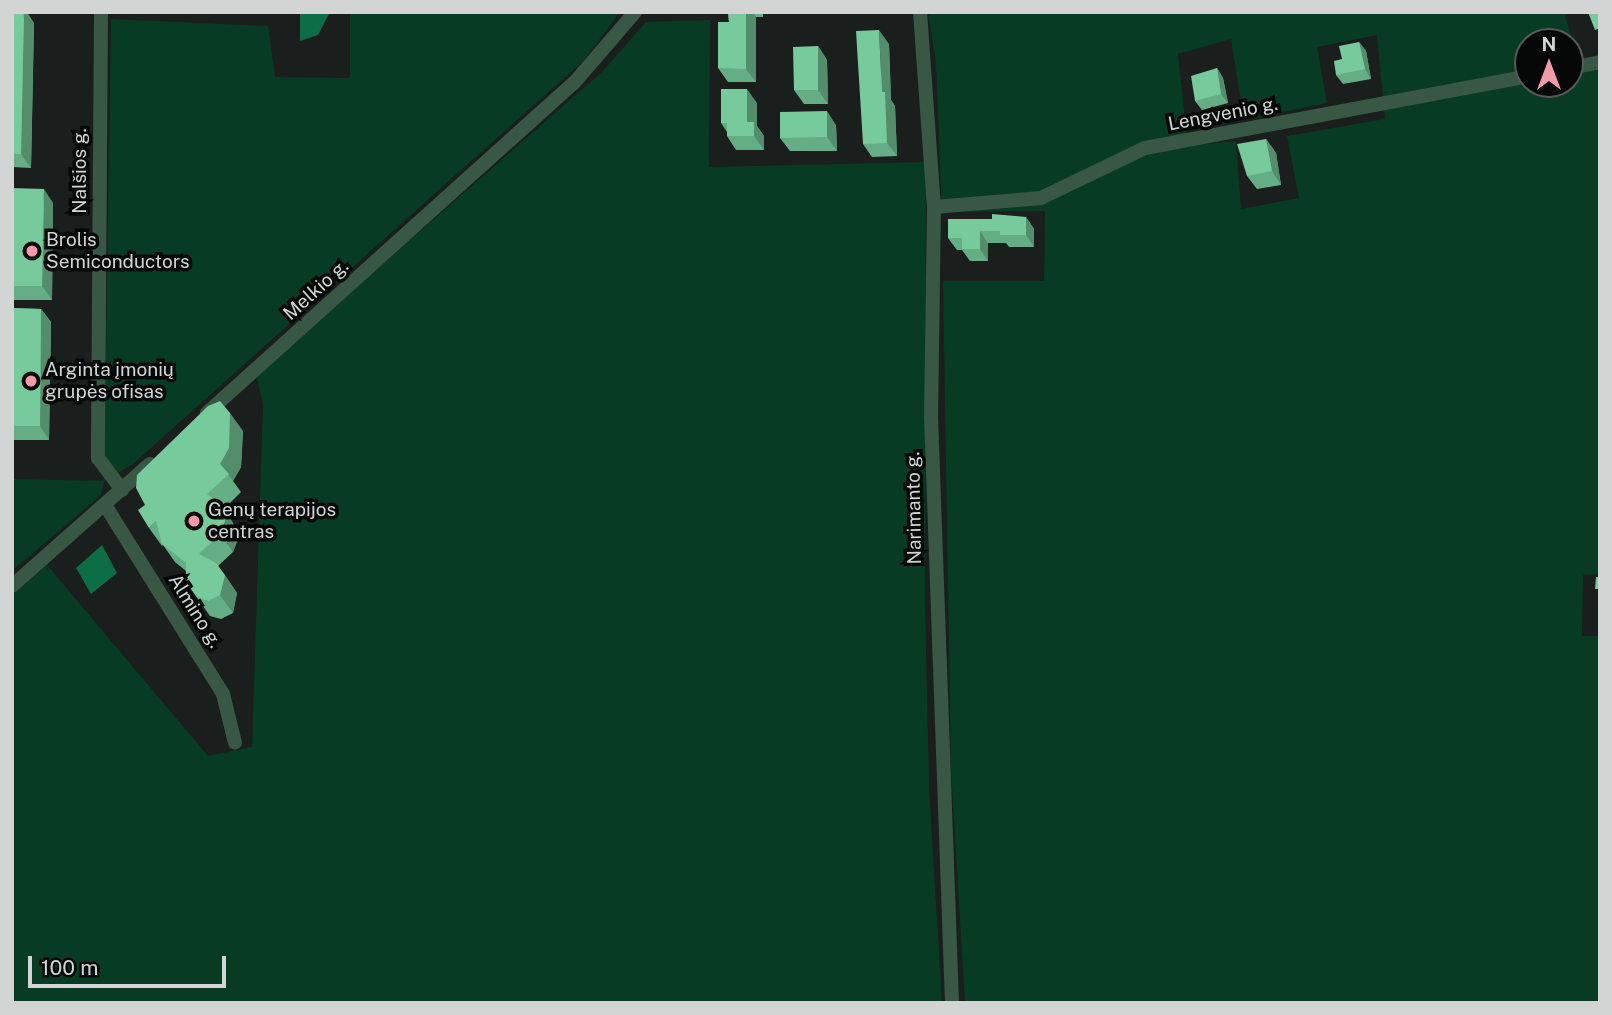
<!DOCTYPE html>
<html>
<head>
<meta charset="utf-8">
<style>
	body { margin:0 }
	#map { position:relative; width:1612px; height:1015px; overflow:hidden; background:#1a1e1c; font-family:"Public Sans",sans-serif }
	div>[style] { position:absolute }
	.green>* { inset:0; background:#083b24 }
	.water>* { inset:0; background:#0d6d44 }
	.minor>* { height:14px; margin:-7px; padding:0 7px; transform-origin:7px; border-radius:7px; background:#385745 }
	.wall>* { inset:0; background:#65ae85 }
	.shaded-wall>* { inset:0; background:#538d6c }
	.building>* { inset:0; background:#76ca9b }
	.dots>* { width:19px; height:19px; translate:-50% -50%; box-sizing:border-box; border:4px solid #060807; border-radius:50% }
	span { translate:-50% -50%; white-space:nowrap; text-align:center; line-height:1.15; -webkit-text-stroke:7px #060807; paint-order:stroke }
	.street-label { font-size:19px; color:#d2d5d3 }
	.poi-label { font-size:19px; color:#d2d5d3 }
	.left { translate:0 -50%; text-align:left }
	.frame { position:absolute; inset:0; border:14px solid #d2d5d3; pointer-events:none }
	.north { position:absolute; left:1514px; top:28px; width:70px; height:70px; box-sizing:border-box; background:#060807; border:2px solid #585a59; border-radius:50%; rotate:0deg; font-size:19px; font-weight:700; line-height:28px; text-align:center; color:#d2d5d3 }
	.north::after { content:''; display:block; margin:auto; width:24px; height:32px; background:#f39aaa; clip-path:polygon(50% 0,100% 100%,50% 72%,0 100%) }
	.scale { position:absolute; left:28px; top:956px; width:198px; height:32px; box-sizing:border-box; border:4px solid #d2d5d3; border-top:0; padding-left:9px; font-size:21px; line-height:24px; white-space:nowrap; color:#d2d5d3; -webkit-text-stroke:5px #060807; paint-order:stroke }
</style>
</head>
<body>
<div id="map">
	<div class="green">
		<div style="clip-path:polygon(350px 12px,620px 12px,584px 60px,133px 464px,104px 481px,101px 495px,12px 571px,12px 479px,104px 481px,111px 19px,268px 26px,275px 77px,350px 78px)"></div>
		<div style="clip-path:polygon(evenodd,928px 12px,1564px 12px,1582px 72px,1600px 68px,1600px 574px,1583px 575px,1582px 636px,1600px 636px,1600px 1003px,965px 1003px,951px 770px,943px 281px,1044px 281px,1045px 211px,942px 212px,936px 64px,928px 12px,1377px 35px,1385px 119px,1287px 136px,1299px 198px,1241px 209px,1236px 141px,1188px 146px,1178px 54px,1231px 39px,1244px 120px,1327px 103px,1317px 47px,1377px 35px,928px 12px,1528px 42px,1570px 42px,1570px 84px,1528px 84px,1528px 42px)"></div>
		<div style="clip-path:polygon(710px 20px,709px 167px,926px 162px,925px 600px,929px 788px,942px 1003px,12px 1003px,12px 595px,47px 565px,208px 756px,252px 747px,263px 404px,256px 375px,603px 71px,646px 22px)"></div>
	</div>
	<div class="water">
		<div style="clip-path:polygon(300px 12px,330px 12px,318px 35px,300px 41px)"></div>
		<div style="clip-path:polygon(102px 545px,117px 573px,91px 594px,76px 568px)"></div>
	</div>
	<div class="minor">
		<div style="left:101px;top:12px;width:446px;rotate:90.4deg"></div>
		<div style="left:98px;top:458px;width:40px;rotate:53deg"></div>
		<div style="left:920px;top:12px;width:196px;rotate:85.9deg"></div>
		<div style="left:934px;top:207px;width:209px;rotate:90.8deg"></div>
		<div style="left:931px;top:416px;width:587px;rotate:87.95deg"></div>
		<div style="left:1570px;top:68px;width:31px;rotate:-11deg"></div>
		<div style="left:934px;top:207px;width:107px;rotate:-4.8deg"></div>
		<div style="left:1041px;top:198px;width:115px;rotate:-25.7deg"></div>
		<div style="left:1145px;top:148px;width:390px;rotate:-10.6deg"></div>
		<div style="left:207px;top:413px;width:494px;rotate:-42deg"></div>
		<div style="left:574px;top:83px;width:94px;rotate:-49.3deg"></div>
		<div style="left:105px;top:505px;width:223px;rotate:58deg"></div>
		<div style="left:223px;top:694px;width:50px;rotate:76.2deg"></div>
		<div style="left:12px;top:586px;width:184px;rotate:-41.5deg"></div>
	</div>
	<div class="wall">
		<div style="clip-path:polygon(12px 12px,34px 23px,31px 168px,12px 167px)"></div>
		<div style="clip-path:polygon(728px 12px,763px 12px,763px 17px,756px 17px,756px 82px,728px 82px,718px 68px,729px 22px)"></div>
		<div style="clip-path:polygon(796px 12px,819px 12px,819px 14px,797px 14px)"></div>
		<div style="clip-path:polygon(1359px 42px,1366px 51px,1371px 79px,1343px 84px,1336px 75px,1342px 59px)"></div>
		<div style="clip-path:polygon(889px 44px,891px 100px,895px 106px,897px 156px,872px 157px,863px 144px)"></div>
		<div style="clip-path:polygon(818px 46px,827px 60px,828px 104px,804px 104px,794px 90px)"></div>
		<div style="clip-path:polygon(1217px 68px,1223px 78px,1228px 103px,1202px 110px,1195px 101px)"></div>
		<div style="clip-path:polygon(757px 103px,757px 126px,764px 136px,764px 150px,736px 150px,727px 136px,727px 132px,721px 123px)"></div>
		<div style="clip-path:polygon(836px 125px,837px 151px,790px 151px,780px 138px)"></div>
		<div style="clip-path:polygon(1266px 139px,1276px 153px,1281px 185px,1257px 189px,1247px 176px)"></div>
		<div style="clip-path:polygon(12px 188px,53px 203px,52px 300px,12px 300px)"></div>
		<div style="clip-path:polygon(1026px 217px,1034px 229px,1034px 247px,1009px 247px,1006px 243px,988px 243px,988px 261px,970px 261px,962px 250px,957px 250px,948px 238px,992px 219px)"></div>
		<div style="clip-path:polygon(12px 308px,41px 309px,51px 322px,49px 440px,12px 440px)"></div>
		<div style="clip-path:polygon(243px 431px,241px 467px,233px 481px,241px 492px,224px 509px,233px 523px,238px 539px,233px 552px,218px 566px,237px 593px,233px 613px,221px 619px,210px 616px,186px 582px,186px 571px,175px 562px,163px 545px,162px 546px,149px 528px)"></div>
	</div>
	<div class="shaded-wall">
		<div style="clip-path:polygon(24px 12px,27px 12px,34px 23px,31px 168px,21px 154px)"></div>
		<div style="clip-path:polygon(746px 12px,753px 12px,756px 17px,756px 82px,746px 69px)"></div>
		<div style="clip-path:polygon(879px 30px,889px 44px,891px 100px,895px 106px,897px 156px,887px 143px,882px 92px)"></div>
		<div style="clip-path:polygon(1359px 42px,1366px 51px,1371px 79px,1365px 69px)"></div>
		<div style="clip-path:polygon(818px 46px,827px 60px,828px 104px,818px 90px)"></div>
		<div style="clip-path:polygon(1217px 68px,1223px 78px,1228px 103px,1221px 94px)"></div>
		<div style="clip-path:polygon(747px 89px,757px 103px,757px 126px,764px 136px,764px 150px,754px 136px,747px 122px)"></div>
		<div style="clip-path:polygon(827px 111px,836px 125px,837px 151px,827px 137px)"></div>
		<div style="clip-path:polygon(1266px 139px,1276px 153px,1281px 185px,1272px 171px)"></div>
		<div style="clip-path:polygon(44px 189px,53px 203px,52px 300px,42px 286px)"></div>
		<div style="clip-path:polygon(1026px 217px,1034px 229px,1034px 247px,1026px 235px)"></div>
		<div style="clip-path:polygon(980px 231px,988px 243px,988px 261px,980px 249px)"></div>
		<div style="clip-path:polygon(41px 309px,51px 322px,49px 440px,40px 426px)"></div>
		<div style="clip-path:polygon(230px 413px,243px 431px,241px 467px,233px 481px,220px 464px)"></div>
		<div style="clip-path:polygon(220px 504px,233px 523px,238px 539px,233px 552px,220px 534px)"></div>
		<div style="clip-path:polygon(225px 575px,237px 593px,233px 613px,220px 595px)"></div>
	</div>
	<div class="building">
		<div style="clip-path:polygon(12px 12px,24px 12px,21px 154px,12px 154px)"></div>
		<div style="clip-path:polygon(728px 12px,746px 12px,746px 69px,718px 68px,718px 22px,729px 22px)"></div>
		<div style="clip-path:polygon(1588px 12px,1600px 12px,1600px 28px,1595px 30px)"></div>
		<div style="clip-path:polygon(879px 30px,882px 92px,885px 92px,887px 143px,863px 144px,856px 31px)"></div>
		<div style="clip-path:polygon(1359px 42px,1365px 69px,1336px 75px,1334px 61px,1342px 59px,1339px 46px)"></div>
		<div style="clip-path:polygon(818px 46px,818px 90px,794px 90px,793px 47px)"></div>
		<div style="clip-path:polygon(1217px 68px,1221px 94px,1195px 101px,1191px 76px)"></div>
		<div style="clip-path:polygon(721px 89px,747px 89px,747px 122px,754px 122px,754px 136px,727px 136px,727px 123px,721px 123px)"></div>
		<div style="clip-path:polygon(827px 111px,827px 137px,780px 138px,780px 112px)"></div>
		<div style="clip-path:polygon(1266px 139px,1272px 171px,1247px 176px,1237px 144px)"></div>
		<div style="clip-path:polygon(12px 188px,44px 189px,42px 286px,12px 286px)"></div>
		<div style="clip-path:polygon(992px 214px,1026px 217px,1026px 235px,1000px 235px,1000px 231px,980px 231px,980px 249px,962px 249px,962px 238px,948px 238px,948px 219px,992px 219px)"></div>
		<div style="clip-path:polygon(12px 308px,41px 309px,40px 426px,12px 426px)"></div>
		<div style="clip-path:polygon(220px 401px,230px 413px,229px 448px,220px 464px,229px 474px,207px 494px,220px 504px,225px 521px,220px 534px,199px 554px,216px 563px,225px 575px,220px 595px,208px 601px,197px 597px,186px 582px,186px 563px,162px 544px,156px 521px,149px 528px,138px 510px,145px 505px,136px 488px,137px 475px,208px 406px)"></div>
		<div style="clip-path:polygon(1596px 577px,1600px 577px,1600px 589px,1595px 589px)"></div>
	</div>
	<div class="dots">
		<div style="left:32px;top:251px;background:#f39aaa"></div>
		<div style="left:31px;top:381px;background:#f39aaa"></div>
		<div style="left:194px;top:521px;background:#f39aaa"></div>
	</div>
	<div class="street-label">
		<span style="left:1223px;top:114px;rotate:-11deg">Lengvenio g.</span>
		<span style="left:80px;top:171px;rotate:-90deg">Nalšios g.</span>
		<span style="left:316px;top:290px;rotate:-42deg">Melkio g.</span>
		<span style="left:914px;top:508px;rotate:-91deg">Narimanto g.</span>
		<span style="left:195px;top:611px;rotate:58deg">Almino g.</span>
	</div>
	<div class="poi-label">
		<span class="left" style="left:46px;top:251px">Brolis<br>Semiconductors</span>
		<span class="left" style="left:45px;top:381px">Arginta įmonių<br>grupės ofisas</span>
		<span class="left" style="left:208px;top:521px">Genų terapijos<br>centras</span>
	</div>
	<div class="frame"></div>
	<div class="north">N</div>
	<div class="scale">100 m</div>
</div>
</body>
</html>
